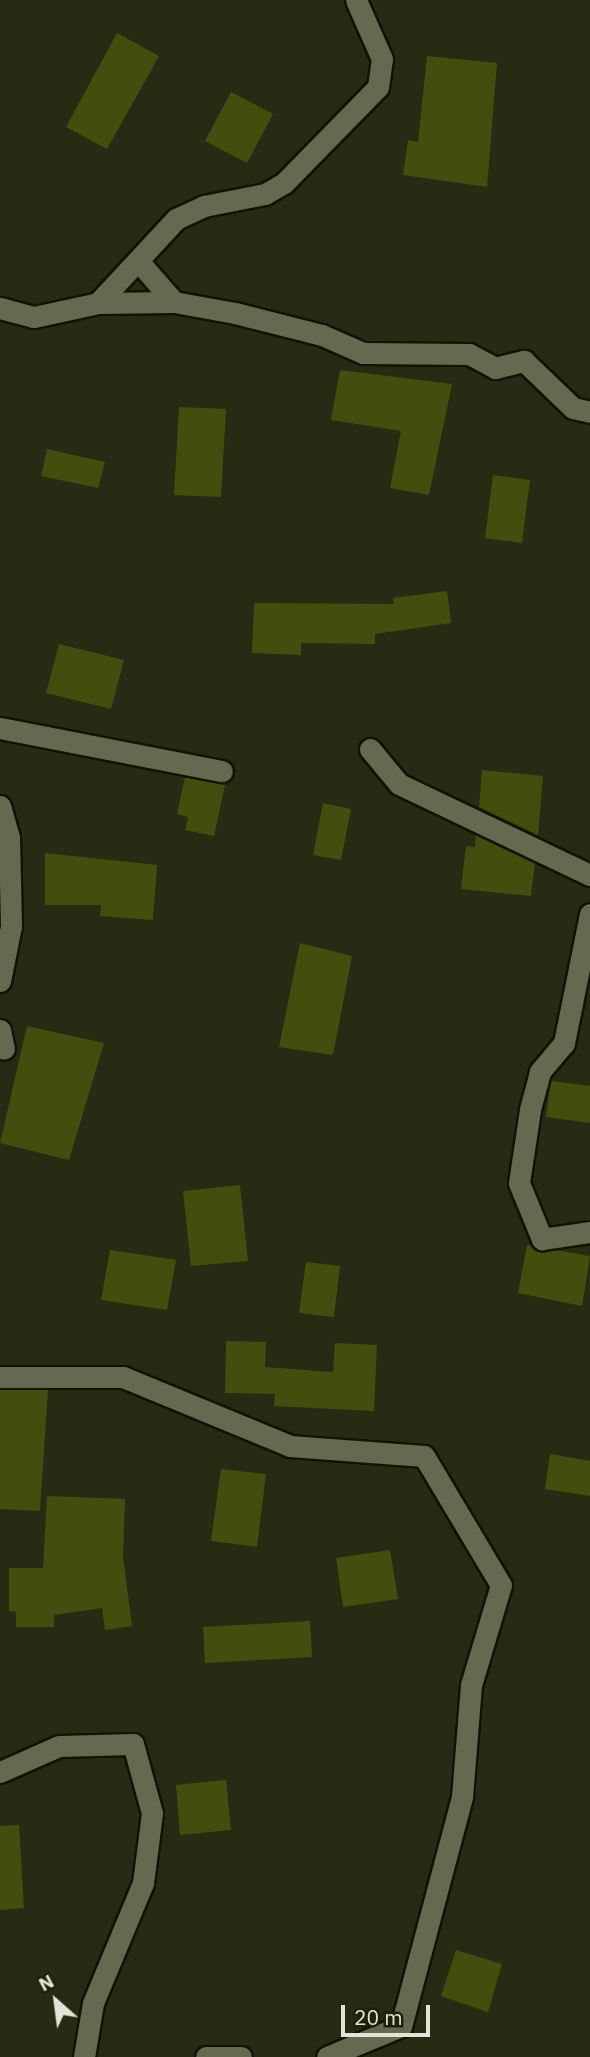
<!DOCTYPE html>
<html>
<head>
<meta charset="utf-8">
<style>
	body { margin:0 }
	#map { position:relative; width:590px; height:2057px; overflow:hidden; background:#272b14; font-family:"IBM Plex Sans",sans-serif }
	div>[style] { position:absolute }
	.building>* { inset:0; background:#444d0e }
	.roads { filter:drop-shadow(2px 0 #101401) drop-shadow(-2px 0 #101401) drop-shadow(0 2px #101401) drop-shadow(0 -2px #101401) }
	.street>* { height:21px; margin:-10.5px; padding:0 10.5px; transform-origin:10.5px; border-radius:10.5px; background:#646a50 }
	span { translate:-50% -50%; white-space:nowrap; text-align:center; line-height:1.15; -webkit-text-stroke:7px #1e220a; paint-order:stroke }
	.north { position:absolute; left:21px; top:1966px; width:70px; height:70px; -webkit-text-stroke:5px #1e220a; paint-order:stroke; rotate:332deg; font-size:19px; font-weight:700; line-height:28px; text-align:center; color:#e2e5d6 }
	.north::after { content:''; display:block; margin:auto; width:24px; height:32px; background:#e2e5d6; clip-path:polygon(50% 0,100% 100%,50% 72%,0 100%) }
	.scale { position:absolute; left:341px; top:2005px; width:89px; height:32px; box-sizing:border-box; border:4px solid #e2e5d6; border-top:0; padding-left:9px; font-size:21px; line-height:24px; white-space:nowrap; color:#e2e5d6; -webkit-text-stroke:5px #1e220a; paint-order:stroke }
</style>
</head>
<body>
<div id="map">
	<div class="building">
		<div style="clip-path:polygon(117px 33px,159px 56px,107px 149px,66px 127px)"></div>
		<div style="clip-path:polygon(427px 56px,497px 63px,487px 187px,403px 175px,408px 140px,418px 142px)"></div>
		<div style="clip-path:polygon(231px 92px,273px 114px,247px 163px,205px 141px)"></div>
		<div style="clip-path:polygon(340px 370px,452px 384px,429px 495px,390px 488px,401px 431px,331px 420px)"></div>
		<div style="clip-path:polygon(179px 407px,226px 409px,221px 497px,174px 495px)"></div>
		<div style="clip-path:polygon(47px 449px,105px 462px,98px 488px,41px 476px)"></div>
		<div style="clip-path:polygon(493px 475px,530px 480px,522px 543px,485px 538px)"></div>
		<div style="clip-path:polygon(447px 591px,451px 623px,375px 634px,375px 644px,301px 643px,301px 655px,252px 653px,254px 603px,394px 604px,393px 598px)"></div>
		<div style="clip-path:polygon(59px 644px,124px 660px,111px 709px,46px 693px)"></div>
		<div style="clip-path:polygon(482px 770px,543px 776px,538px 835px,479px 807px)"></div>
		<div style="clip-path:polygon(185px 777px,225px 785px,214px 836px,185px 830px,188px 817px,177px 814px)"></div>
		<div style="clip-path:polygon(323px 803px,351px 809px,341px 860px,313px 855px)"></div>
		<div style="clip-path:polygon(476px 835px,535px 863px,531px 896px,461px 889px,466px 846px,475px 847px)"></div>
		<div style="clip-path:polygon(45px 853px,157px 865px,153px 920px,100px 916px,101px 905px,45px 905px)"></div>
		<div style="clip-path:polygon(300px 943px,352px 956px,333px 1055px,279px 1047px)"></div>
		<div style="clip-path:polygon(27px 1026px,104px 1043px,69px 1160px,0 1143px)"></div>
		<div style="clip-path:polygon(551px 1081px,590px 1086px,590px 1123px,546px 1117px)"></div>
		<div style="clip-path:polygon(240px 1185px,248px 1261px,191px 1266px,183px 1191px)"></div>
		<div style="clip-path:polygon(527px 1245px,590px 1256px,582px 1306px,518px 1293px)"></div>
		<div style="clip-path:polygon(110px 1250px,176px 1260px,167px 1310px,101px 1300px)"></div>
		<div style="clip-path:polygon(306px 1262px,340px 1266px,334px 1317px,299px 1313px)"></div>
		<div style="clip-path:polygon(226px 1341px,266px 1342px,265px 1367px,333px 1372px,335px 1343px,377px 1345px,374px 1411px,274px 1406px,275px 1394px,225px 1393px)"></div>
		<div style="clip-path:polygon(0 1390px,48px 1390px,40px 1511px,0 1509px)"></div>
		<div style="clip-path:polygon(550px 1454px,590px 1461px,590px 1496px,545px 1489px)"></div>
		<div style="clip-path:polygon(221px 1469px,266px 1474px,257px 1547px,211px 1541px)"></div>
		<div style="clip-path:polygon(47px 1496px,125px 1499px,123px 1556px,132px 1626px,105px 1630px,102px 1608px,54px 1615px,54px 1627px,16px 1627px,16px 1612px,9px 1611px,9px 1568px,43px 1568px)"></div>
		<div style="clip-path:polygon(390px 1550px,398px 1599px,343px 1607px,336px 1558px)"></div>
		<div style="clip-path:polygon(310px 1621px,312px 1657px,205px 1663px,203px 1627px)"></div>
		<div style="clip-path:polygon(226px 1780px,231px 1830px,180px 1835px,176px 1785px)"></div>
		<div style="clip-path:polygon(19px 1825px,24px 1908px,0 1910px,0 1826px)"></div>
		<div style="clip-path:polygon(456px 1950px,502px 1964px,488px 2012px,441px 1996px)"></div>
	</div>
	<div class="roads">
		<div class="street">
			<div style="left:139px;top:262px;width:53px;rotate:48.8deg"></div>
			<div style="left:98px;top:303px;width:76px;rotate:-0.8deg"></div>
			<div style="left:174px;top:302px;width:62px;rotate:10.2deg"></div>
			<div style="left:235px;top:313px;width:90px;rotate:14.2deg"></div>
			<div style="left:322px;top:335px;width:45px;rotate:23.7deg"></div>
			<div style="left:363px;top:353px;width:106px;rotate:0.5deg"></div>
			<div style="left:469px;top:354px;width:30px;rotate:28deg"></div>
			<div style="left:495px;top:368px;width:30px;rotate:-14deg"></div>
			<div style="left:524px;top:361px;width:68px;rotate:43.8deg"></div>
			<div style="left:573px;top:408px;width:17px;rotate:13deg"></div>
			<div style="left:0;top:308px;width:35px;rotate:15deg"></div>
			<div style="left:34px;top:317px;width:66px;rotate:-12.3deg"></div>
			<div style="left:98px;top:303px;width:115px;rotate:-47.1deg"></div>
			<div style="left:176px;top:219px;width:31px;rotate:-25deg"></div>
			<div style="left:204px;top:206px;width:62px;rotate:-11.1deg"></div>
			<div style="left:265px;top:194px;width:22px;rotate:-30deg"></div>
			<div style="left:284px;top:183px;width:134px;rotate:-45.6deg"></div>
			<div style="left:378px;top:87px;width:28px;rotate:-82deg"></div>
			<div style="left:382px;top:59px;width:64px;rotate:-113.8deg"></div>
			<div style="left:0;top:728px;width:226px;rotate:11deg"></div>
			<div style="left:370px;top:749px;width:45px;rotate:50.4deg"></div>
			<div style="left:399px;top:784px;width:212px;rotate:25.5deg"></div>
			<div style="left:0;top:806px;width:32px;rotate:74deg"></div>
			<div style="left:9px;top:837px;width:89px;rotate:88.7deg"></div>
			<div style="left:11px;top:926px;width:56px;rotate:101.3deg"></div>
			<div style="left:590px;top:914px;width:132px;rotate:101.4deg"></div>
			<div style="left:564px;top:1043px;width:38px;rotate:130deg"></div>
			<div style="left:540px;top:1072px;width:39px;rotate:105deg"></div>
			<div style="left:530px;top:1110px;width:74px;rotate:98.6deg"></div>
			<div style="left:519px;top:1183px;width:61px;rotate:67.7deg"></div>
			<div style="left:542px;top:1239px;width:49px;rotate:-8.3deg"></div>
			<div style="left:0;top:1030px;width:19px;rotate:78deg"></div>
			<div style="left:0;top:1377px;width:123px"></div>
			<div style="left:123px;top:1377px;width:181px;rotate:22.4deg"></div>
			<div style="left:290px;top:1446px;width:134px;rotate:4.3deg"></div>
			<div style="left:424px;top:1456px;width:150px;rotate:59.2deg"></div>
			<div style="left:501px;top:1585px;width:104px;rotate:106.7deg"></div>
			<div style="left:471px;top:1685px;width:112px;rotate:94.6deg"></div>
			<div style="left:462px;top:1797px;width:237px;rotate:104.9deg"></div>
			<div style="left:401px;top:2026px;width:80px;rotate:157.3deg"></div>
			<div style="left:0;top:1772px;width:64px;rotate:-23.8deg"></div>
			<div style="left:59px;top:1746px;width:74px;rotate:-1.5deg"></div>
			<div style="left:133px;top:1744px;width:72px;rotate:74.6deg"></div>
			<div style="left:152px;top:1813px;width:71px;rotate:97.3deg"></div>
			<div style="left:143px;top:1883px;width:130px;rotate:112.6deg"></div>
			<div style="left:93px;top:2003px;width:55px;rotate:99.5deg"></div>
			<div style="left:206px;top:2057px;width:35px"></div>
		</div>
	</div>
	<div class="north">N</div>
	<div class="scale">20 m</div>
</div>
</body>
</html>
